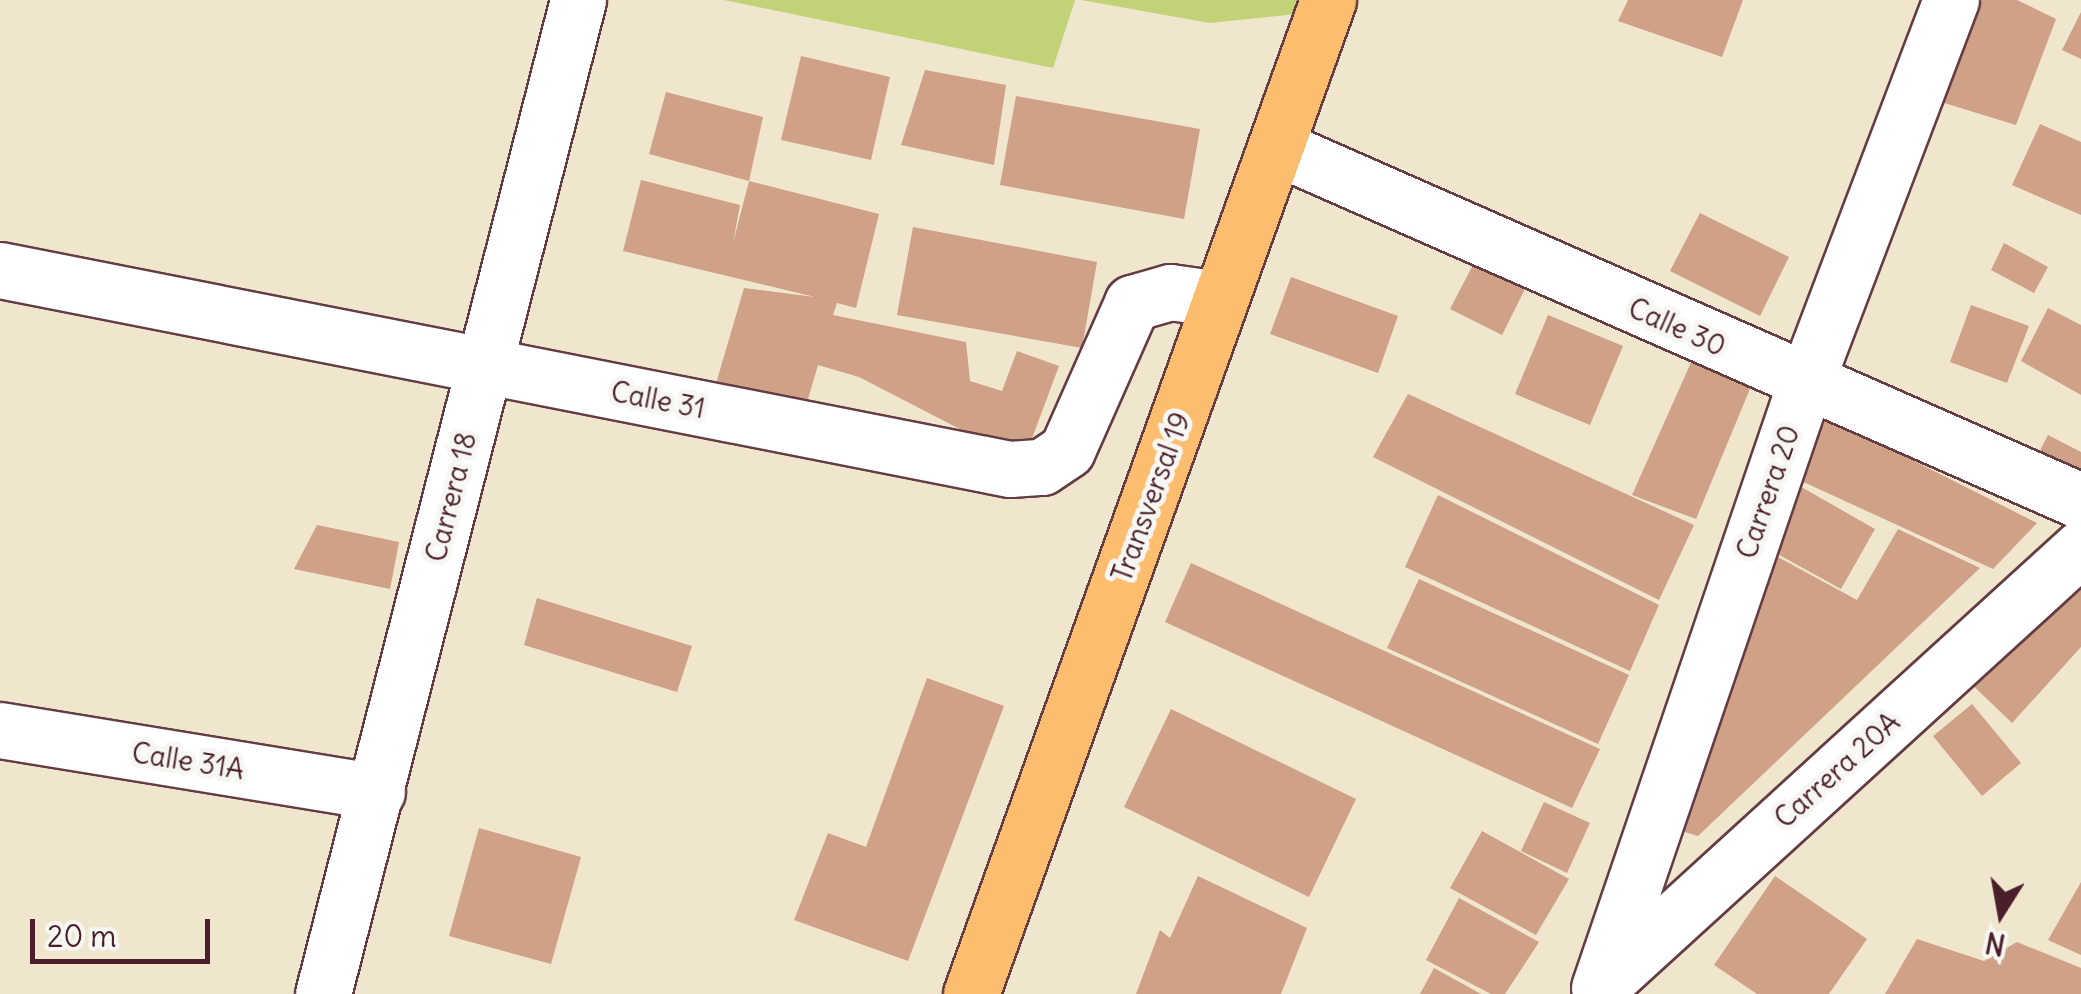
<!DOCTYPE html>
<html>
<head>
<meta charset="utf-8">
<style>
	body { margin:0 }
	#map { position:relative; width:2081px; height:994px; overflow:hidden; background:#f0e6cd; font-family:Delius,sans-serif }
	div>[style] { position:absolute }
	.green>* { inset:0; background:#c1d376 }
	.building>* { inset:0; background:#cfa186 }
	.roads { filter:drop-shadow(2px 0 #633d43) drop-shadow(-2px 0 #633d43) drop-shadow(0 2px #633d43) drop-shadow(0 -2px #633d43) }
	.street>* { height:55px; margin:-27.5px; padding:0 27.5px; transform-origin:27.5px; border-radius:27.5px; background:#fff }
	.primary>* { height:55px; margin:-27.5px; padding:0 27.5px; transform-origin:27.5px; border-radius:27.5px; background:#fcbd6f }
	span { translate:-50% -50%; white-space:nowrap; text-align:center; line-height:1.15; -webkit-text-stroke:10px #f6f6f2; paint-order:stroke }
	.street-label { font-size:28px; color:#4a1f2b }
	.north { position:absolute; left:1951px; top:864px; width:100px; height:100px; -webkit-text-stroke:8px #f6f6f2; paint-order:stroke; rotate:191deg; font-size:28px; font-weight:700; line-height:40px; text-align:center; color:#4a1f2b }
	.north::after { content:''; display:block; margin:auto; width:35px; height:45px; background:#4a1f2b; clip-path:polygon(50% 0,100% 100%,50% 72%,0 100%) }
	.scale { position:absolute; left:30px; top:919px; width:180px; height:45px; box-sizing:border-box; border:5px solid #4a1f2b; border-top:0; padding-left:12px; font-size:30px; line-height:35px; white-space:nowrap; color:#4a1f2b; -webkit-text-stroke:8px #f6f6f2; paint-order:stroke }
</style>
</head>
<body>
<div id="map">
	<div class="green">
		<div style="clip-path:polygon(724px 0,1075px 0,1053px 68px)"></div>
		<div style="clip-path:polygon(1081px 0,1339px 0,1335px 10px,1210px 23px)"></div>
	</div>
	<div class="building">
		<div style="clip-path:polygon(1628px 0,1743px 0,1722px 57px,1618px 21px)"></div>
		<div style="clip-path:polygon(1982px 0,2017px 0,2056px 19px,2016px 125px,1941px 102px)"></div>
		<div style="clip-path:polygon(2081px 12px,2081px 59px,2062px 50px)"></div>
		<div style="clip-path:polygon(801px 56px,890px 77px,871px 160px,781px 140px)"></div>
		<div style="clip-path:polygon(925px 70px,1006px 85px,994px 165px,901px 145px)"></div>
		<div style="clip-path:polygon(666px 92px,763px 117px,749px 181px,649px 154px)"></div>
		<div style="clip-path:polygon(1016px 96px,1200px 129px,1184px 219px,1000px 185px)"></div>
		<div style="clip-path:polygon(2040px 124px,2081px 142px,2081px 215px,2012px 185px)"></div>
		<div style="clip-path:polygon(641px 180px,740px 205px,733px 243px,749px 181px,879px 214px,856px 308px,837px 303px,833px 315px,966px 342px,970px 381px,1002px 391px,1017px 351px,1059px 366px,1031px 441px,983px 441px,859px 377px,818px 365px,808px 399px,715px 387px,744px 288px,815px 297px,623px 251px)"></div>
		<div style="clip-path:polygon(1700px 213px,1789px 257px,1760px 316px,1670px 271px)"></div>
		<div style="clip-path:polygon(913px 227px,1097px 262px,1082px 348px,897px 315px)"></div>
		<div style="clip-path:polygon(2004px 243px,2048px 267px,2034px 293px,1991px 270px)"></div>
		<div style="clip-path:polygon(1475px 261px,1526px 287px,1502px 335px,1450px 309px)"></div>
		<div style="clip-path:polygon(1291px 277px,1398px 316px,1378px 373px,1270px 334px)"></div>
		<div style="clip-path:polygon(1971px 305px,2029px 326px,2007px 383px,1950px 362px)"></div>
		<div style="clip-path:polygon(2048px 308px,2081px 325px,2081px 395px,2021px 361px)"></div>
		<div style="clip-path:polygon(1548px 315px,1623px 346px,1590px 425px,1515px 394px)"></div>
		<div style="clip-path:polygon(1693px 358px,1752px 384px,1696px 519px,1632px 495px)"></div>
		<div style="clip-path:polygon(1408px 394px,1694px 525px,1659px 600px,1373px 457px)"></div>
		<div style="clip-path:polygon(1827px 417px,2037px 523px,1993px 569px,1797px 479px)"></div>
		<div style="clip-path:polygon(2048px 435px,2081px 452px,2081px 488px,2033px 464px)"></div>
		<div style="clip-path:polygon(1796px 484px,1875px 529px,1841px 589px,1761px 545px)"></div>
		<div style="clip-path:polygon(1438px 495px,1659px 605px,1630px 671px,1405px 567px)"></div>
		<div style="clip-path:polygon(317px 525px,399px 542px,390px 589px,294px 569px)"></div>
		<div style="clip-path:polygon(1898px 529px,1980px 568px,1698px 836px,1668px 827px,1778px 557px,1857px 600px)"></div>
		<div style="clip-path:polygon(1191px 563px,1600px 749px,1572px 808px,1165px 622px)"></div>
		<div style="clip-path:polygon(2081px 564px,2081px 647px,2012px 723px,1962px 675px)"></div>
		<div style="clip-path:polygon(1419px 579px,1629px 675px,1598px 744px,1387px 648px)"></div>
		<div style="clip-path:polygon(537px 598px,692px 646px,677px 692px,524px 645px)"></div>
		<div style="clip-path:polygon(927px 678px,1004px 706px,908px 961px,794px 920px,828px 833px,866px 847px)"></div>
		<div style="clip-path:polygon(1972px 704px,2021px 763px,1982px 796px,1933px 736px)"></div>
		<div style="clip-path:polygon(1171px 709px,1356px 799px,1309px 897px,1124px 807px)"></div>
		<div style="clip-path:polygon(1544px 802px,1590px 823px,1567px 873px,1521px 851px)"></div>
		<div style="clip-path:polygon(479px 828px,581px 857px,551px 964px,449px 936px)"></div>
		<div style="clip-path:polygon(1482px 831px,1569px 879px,1536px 935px,1450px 888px)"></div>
		<div style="clip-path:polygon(1198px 876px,1307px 928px,1281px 994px,1136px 994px,1160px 930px,1170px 938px)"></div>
		<div style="clip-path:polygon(1775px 876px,1867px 939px,1829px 994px,1757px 994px,1714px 965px)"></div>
		<div style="clip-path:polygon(2081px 882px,2081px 955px,2048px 940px)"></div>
		<div style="clip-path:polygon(1459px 898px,1539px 942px,1505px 994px,1491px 994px,1426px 960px)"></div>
		<div style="clip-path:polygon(1917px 939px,1984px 961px,2017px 942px,2081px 968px,2081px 994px,1885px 994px)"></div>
		<div style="clip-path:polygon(1434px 968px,1481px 994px,1420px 994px)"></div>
	</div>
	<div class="roads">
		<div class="street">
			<div style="left:1276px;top:147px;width:879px;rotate:23.74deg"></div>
			<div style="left:0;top:270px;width:1029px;rotate:11.15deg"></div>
			<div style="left:1010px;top:469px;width:32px;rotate:-4deg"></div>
			<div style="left:1042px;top:467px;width:30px;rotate:-34deg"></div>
			<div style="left:1067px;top:450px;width:161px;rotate:-66.1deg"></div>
			<div style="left:1132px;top:303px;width:40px;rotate:-16deg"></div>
			<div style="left:1170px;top:292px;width:50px;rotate:8deg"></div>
			<div style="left:0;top:730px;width:382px;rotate:9.3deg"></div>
			<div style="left:1603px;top:984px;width:647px;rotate:-42.37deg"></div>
			<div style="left:1599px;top:988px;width:638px;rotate:-71.17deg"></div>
			<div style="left:1805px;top:384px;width:411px;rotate:-69.2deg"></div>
			<div style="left:323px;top:994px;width:1026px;rotate:-75.61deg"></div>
		</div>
		<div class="primary">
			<div style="left:971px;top:994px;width:1056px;rotate:-70.24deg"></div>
		</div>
	</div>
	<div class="street-label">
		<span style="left:1677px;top:327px;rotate:24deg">Calle 30</span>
		<span style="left:658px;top:400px;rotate:11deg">Calle 31</span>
		<span style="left:1768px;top:492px;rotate:-71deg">Carrera 20</span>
		<span style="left:451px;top:497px;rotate:-76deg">Carrera 18</span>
		<span style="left:1151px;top:497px;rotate:-70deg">Transversal 19</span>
		<span style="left:188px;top:761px;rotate:9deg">Calle 31A</span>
		<span style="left:1837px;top:770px;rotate:-42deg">Carrera 20A</span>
	</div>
	<div class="north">N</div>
	<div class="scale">20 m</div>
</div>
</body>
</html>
